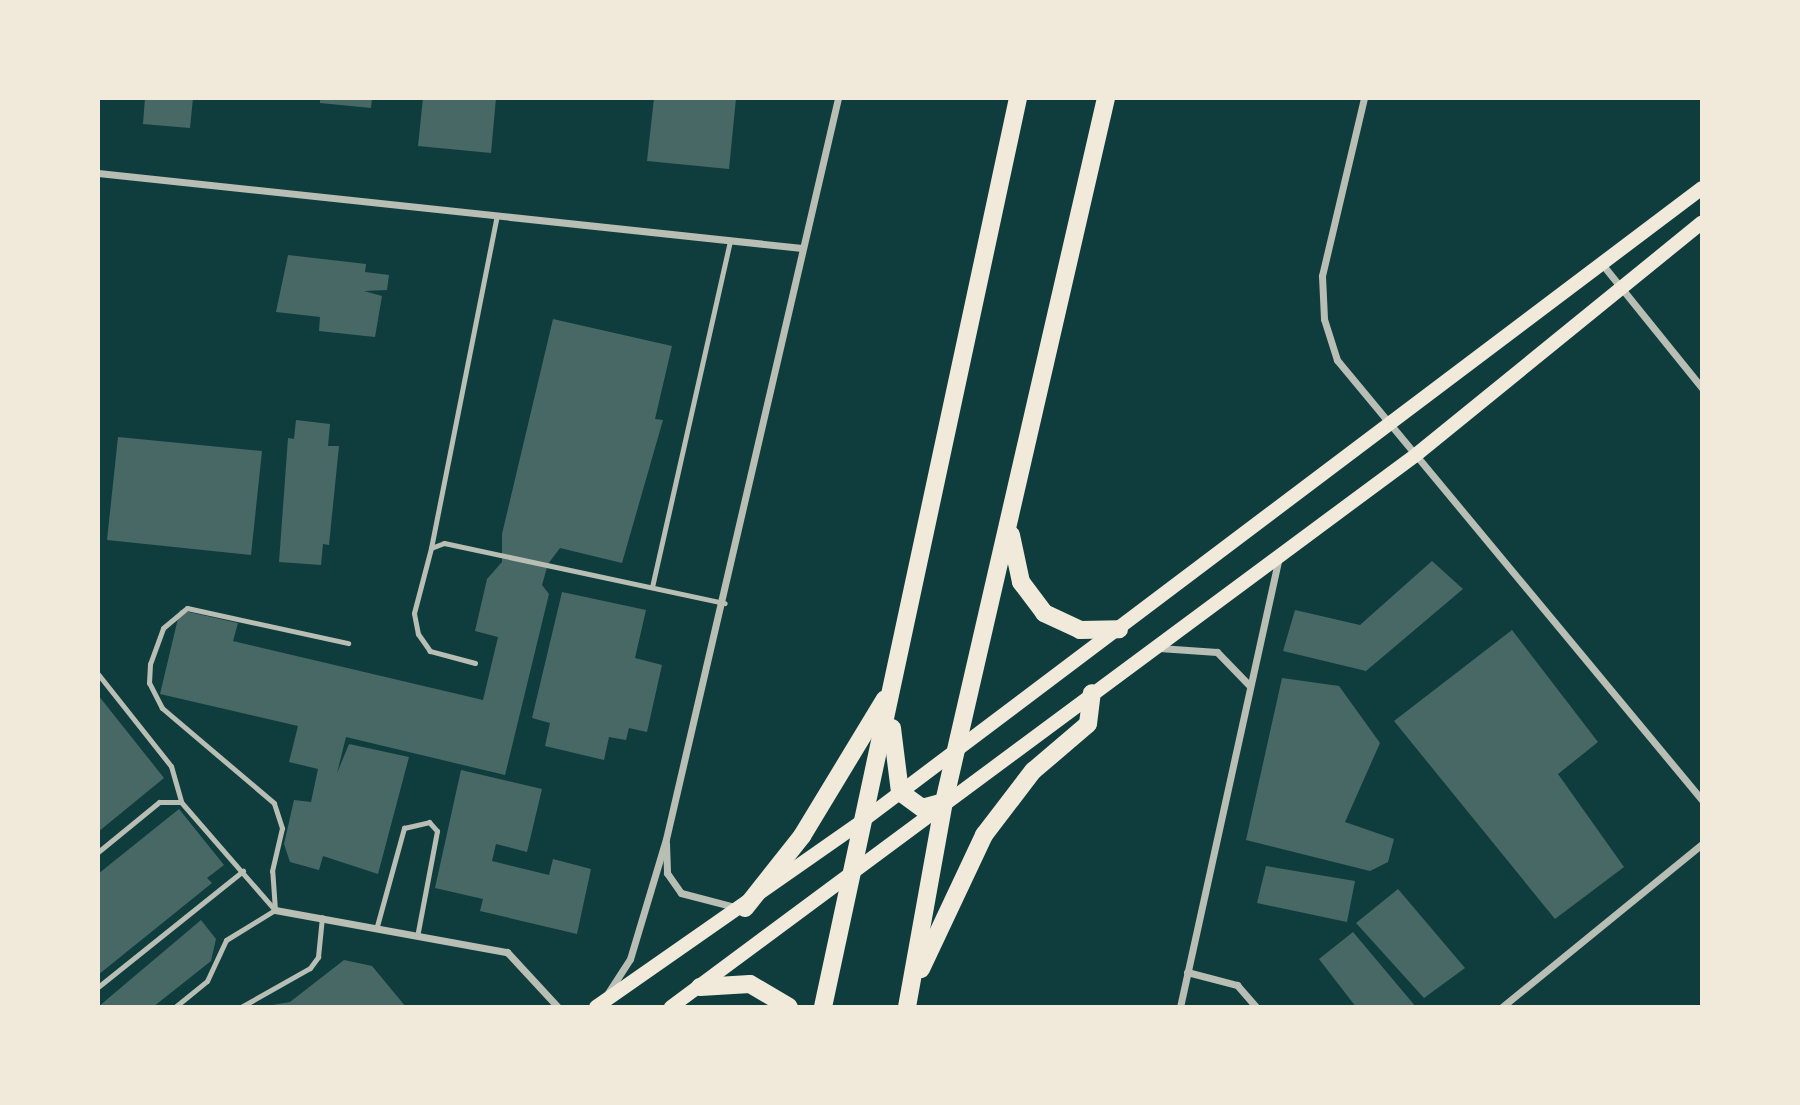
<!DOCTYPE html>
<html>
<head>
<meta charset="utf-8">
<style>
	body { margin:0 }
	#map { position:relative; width:1800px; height:1105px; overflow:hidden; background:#0f3d3e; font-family:Manrope,sans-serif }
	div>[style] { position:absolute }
	.building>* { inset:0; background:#486865 }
	.service>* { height:5px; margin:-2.5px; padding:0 2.5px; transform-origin:2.5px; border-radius:2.5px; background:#b8beb3 }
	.minor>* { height:7px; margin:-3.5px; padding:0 3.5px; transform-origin:3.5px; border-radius:3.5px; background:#b8beb3 }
	.secondary>* { height:14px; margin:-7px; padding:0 7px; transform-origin:7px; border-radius:7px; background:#f1e9da }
	.primary>* { height:18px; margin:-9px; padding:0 9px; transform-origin:9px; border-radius:9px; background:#f1e9da }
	span { translate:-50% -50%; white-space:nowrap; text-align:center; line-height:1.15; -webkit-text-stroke:7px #f1e9da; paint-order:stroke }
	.frame { position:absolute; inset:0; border:100px solid #f1e9da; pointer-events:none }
</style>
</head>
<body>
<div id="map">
	<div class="building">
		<div style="clip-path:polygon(145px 98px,193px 98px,190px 128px,143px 124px)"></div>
		<div style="clip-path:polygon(320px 98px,372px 98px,371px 108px,320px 103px)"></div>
		<div style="clip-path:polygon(423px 98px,496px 98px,491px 153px,418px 146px)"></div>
		<div style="clip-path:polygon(654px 98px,736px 98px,729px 169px,647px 161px)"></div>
		<div style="clip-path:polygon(288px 255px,366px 264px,365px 272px,389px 275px,387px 290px,364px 291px,382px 296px,375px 337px,319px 331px,320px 317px,276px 312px)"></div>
		<div style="clip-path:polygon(553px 319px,672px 346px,655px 419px,663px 420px,622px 563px,560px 548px,548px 564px,542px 585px,549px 594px,505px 775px,346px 737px,337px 773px,349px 744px,409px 757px,378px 874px,323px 856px,319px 870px,290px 862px,284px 844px,294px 800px,311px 802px,318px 769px,289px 762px,298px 726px,160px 694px,180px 610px,238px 623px,233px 641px,483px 700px,498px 637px,475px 631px,487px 579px,502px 562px,502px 534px)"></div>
		<div style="clip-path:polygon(296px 420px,330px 424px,328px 446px,339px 446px,329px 545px,323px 544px,321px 565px,279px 562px,288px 438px,294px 439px)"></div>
		<div style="clip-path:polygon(118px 437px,262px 451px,251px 555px,107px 540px)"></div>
		<div style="clip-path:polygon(1432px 561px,1463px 589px,1366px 671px,1283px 651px,1295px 610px,1360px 625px)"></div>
		<div style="clip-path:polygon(562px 592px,646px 610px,635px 658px,662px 665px,647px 732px,629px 728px,626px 740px,609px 737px,604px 760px,545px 746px,550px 723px,532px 718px)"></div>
		<div style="clip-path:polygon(1512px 630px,1598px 742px,1558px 774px,1624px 867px,1555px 919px,1394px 721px)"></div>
		<div style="clip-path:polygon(1282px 678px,1339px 686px,1380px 743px,1345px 822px,1394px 839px,1388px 862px,1370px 871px,1246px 840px)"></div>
		<div style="clip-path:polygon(98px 695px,164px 778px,98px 832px)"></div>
		<div style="clip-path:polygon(461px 770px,542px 789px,527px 852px,496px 844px,492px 861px,549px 875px,553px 859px,591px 869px,577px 934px,480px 911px,483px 899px,435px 888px)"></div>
		<div style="clip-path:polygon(179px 809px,224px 865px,207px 878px,212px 883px,98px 975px,98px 874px)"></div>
		<div style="clip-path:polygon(1266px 866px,1355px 881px,1347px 922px,1257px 903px)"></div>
		<div style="clip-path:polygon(1398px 889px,1465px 968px,1424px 998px,1356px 923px)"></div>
		<div style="clip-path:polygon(201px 920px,216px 939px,211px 961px,153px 1007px,98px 1007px)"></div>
		<div style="clip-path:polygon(1353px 932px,1416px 1007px,1356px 1007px,1319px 959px)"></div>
		<div style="clip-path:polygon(344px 960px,372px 966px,406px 1007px,260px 1007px,290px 1002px)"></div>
	</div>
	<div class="service">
		<div style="left:431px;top:548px;width:339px;rotate:-78.8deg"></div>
		<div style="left:652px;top:587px;width:356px;rotate:-77.3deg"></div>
		<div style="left:475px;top:663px;width:47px;rotate:-165.1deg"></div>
		<div style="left:430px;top:651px;width:21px;rotate:-125deg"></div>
		<div style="left:418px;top:634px;width:21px;rotate:-101deg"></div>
		<div style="left:414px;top:613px;width:67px;rotate:-75.3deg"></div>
		<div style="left:431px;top:548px;width:14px;rotate:-21deg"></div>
		<div style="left:444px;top:543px;width:287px;rotate:12.1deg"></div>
		<div style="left:98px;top:674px;width:117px;rotate:51.6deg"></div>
		<div style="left:171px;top:766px;width:37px;rotate:74deg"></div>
		<div style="left:98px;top:852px;width:79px;rotate:-39.3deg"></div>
		<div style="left:159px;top:802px;width:22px"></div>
		<div style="left:181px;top:802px;width:143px;rotate:49deg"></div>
		<div style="left:275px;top:910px;width:39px;rotate:-94deg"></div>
		<div style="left:272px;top:871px;width:44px;rotate:-76.9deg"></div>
		<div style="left:282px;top:828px;width:26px;rotate:-108deg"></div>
		<div style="left:274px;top:803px;width:147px;rotate:-139.7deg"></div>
		<div style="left:162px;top:708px;width:28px;rotate:-117deg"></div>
		<div style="left:149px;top:683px;width:19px;rotate:-87deg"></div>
		<div style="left:150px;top:664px;width:38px;rotate:-70deg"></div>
		<div style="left:163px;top:628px;width:31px;rotate:-40deg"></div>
		<div style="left:187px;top:608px;width:165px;rotate:12.3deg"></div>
		<div style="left:377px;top:926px;width:102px;rotate:-74.6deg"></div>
		<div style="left:404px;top:828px;width:26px;rotate:-13deg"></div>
		<div style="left:429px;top:822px;width:12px;rotate:48deg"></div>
		<div style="left:437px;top:831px;width:103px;rotate:100.7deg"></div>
		<div style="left:98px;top:987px;width:186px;rotate:-38.7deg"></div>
		<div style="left:175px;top:1007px;width:41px;rotate:-39.1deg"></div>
		<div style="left:207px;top:981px;width:45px;rotate:-65.1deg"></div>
		<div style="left:226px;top:940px;width:57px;rotate:-31.5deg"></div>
		<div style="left:241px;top:1007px;width:79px;rotate:-29.5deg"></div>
		<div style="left:310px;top:968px;width:14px;rotate:-54deg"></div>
		<div style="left:318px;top:957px;width:40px;rotate:-84.3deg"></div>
	</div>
	<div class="minor">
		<div style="left:1364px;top:98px;width:183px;rotate:103.3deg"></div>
		<div style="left:1322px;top:276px;width:43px;rotate:87.3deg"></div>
		<div style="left:1324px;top:319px;width:43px;rotate:72.4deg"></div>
		<div style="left:1337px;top:360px;width:572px;rotate:50.32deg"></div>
		<div style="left:98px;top:173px;width:708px;rotate:6.08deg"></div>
		<div style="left:1602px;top:264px;width:159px;rotate:51.1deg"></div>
		<div style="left:1159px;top:648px;width:58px;rotate:3.9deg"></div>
		<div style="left:1217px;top:652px;width:47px;rotate:45.9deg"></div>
		<div style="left:666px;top:843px;width:30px;rotate:88deg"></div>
		<div style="left:667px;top:873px;width:24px;rotate:55deg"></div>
		<div style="left:681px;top:893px;width:56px;rotate:14.5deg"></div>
		<div style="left:275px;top:910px;width:236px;rotate:10.3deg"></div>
		<div style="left:507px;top:952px;width:75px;rotate:47.2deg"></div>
		<div style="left:1187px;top:972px;width:52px;rotate:14.6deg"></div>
		<div style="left:1237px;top:985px;width:29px;rotate:49deg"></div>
		<div style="left:608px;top:993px;width:40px;rotate:-57.1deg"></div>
		<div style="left:630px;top:959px;width:125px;rotate:-73.3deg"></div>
		<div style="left:666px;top:839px;width:761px;rotate:-76.93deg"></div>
		<div style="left:1180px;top:1007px;width:458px;rotate:-77.6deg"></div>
		<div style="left:1502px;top:1007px;width:258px;rotate:-39.2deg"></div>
	</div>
	<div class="secondary">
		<div style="left:596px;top:1007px;width:328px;rotate:-34.9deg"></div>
		<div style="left:865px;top:819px;width:1048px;rotate:-37.01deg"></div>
		<div style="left:671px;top:1007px;width:929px;rotate:-36.55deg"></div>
		<div style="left:1417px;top:454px;width:367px;rotate:-39.1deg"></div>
	</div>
	<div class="primary">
		<div style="left:1011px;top:535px;width:48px;rotate:78deg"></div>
		<div style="left:1021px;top:582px;width:39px;rotate:53deg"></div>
		<div style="left:1044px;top:613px;width:40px;rotate:25deg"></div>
		<div style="left:1080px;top:630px;width:39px;rotate:-1deg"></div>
		<div style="left:892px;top:728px;width:64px;rotate:82.9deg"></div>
		<div style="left:900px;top:792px;width:27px;rotate:36deg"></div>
		<div style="left:922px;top:808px;width:23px;rotate:-15deg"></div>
		<div style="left:745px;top:908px;width:92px;rotate:-51.6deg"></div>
		<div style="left:802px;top:836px;width:160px;rotate:-58.8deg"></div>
		<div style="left:921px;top:969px;width:148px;rotate:-64.8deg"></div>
		<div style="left:984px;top:835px;width:81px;rotate:-52.6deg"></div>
		<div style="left:1033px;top:771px;width:72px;rotate:-40.5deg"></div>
		<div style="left:1088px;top:724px;width:31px;rotate:-83deg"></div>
		<div style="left:700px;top:987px;width:50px;rotate:-3.4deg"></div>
		<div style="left:750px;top:984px;width:45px;rotate:30.5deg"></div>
		<div style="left:823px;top:1007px;width:930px;rotate:-77.89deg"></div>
		<div style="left:907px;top:1007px;width:208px;rotate:-79.8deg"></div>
		<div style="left:944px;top:802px;width:722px;rotate:-77.04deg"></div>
	</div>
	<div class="frame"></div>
</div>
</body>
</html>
